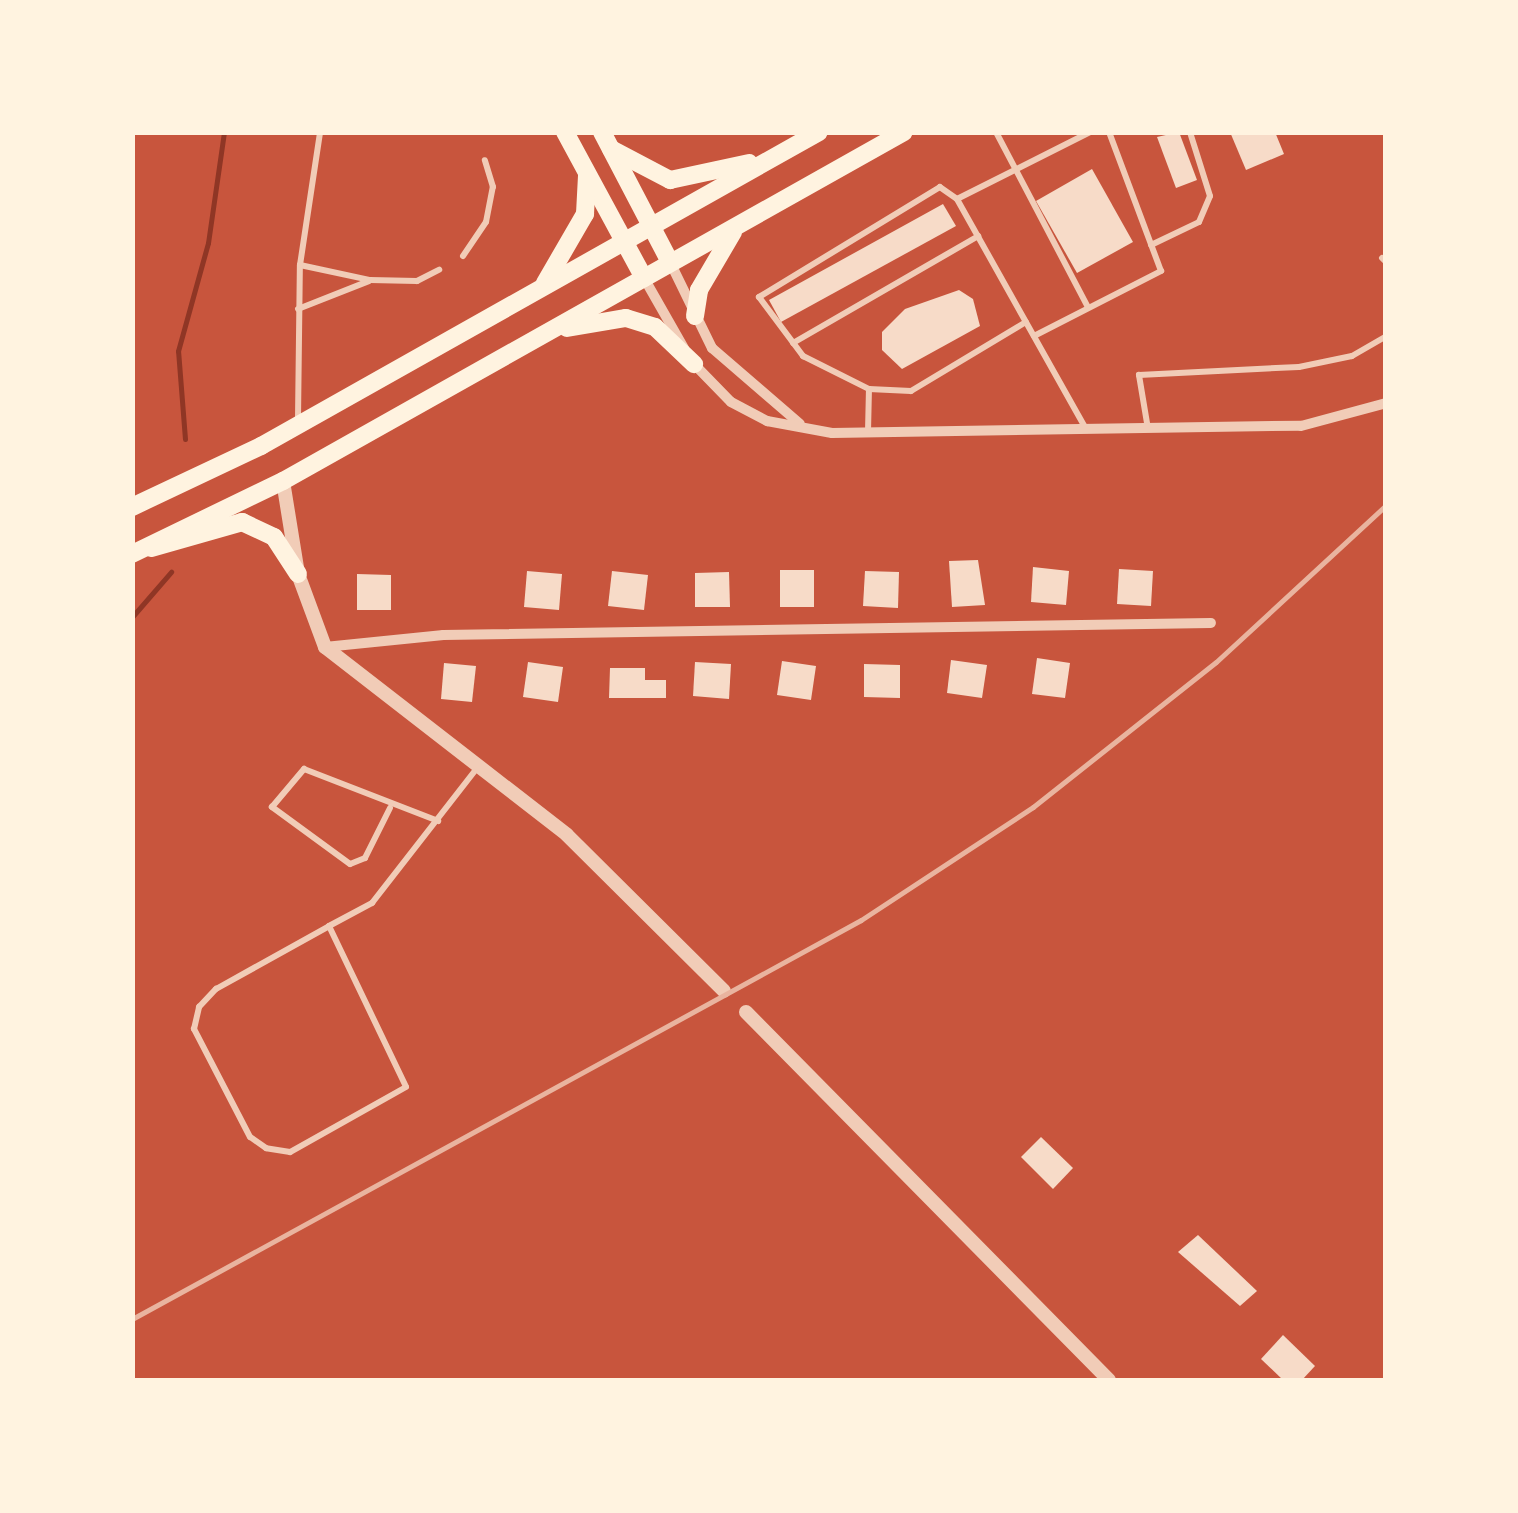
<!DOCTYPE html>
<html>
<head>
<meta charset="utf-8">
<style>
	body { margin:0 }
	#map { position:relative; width:1518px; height:1513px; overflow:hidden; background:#c8553d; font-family:Montserrat,sans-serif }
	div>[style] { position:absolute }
	.stream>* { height:5px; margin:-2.5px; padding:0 2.5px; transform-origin:2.5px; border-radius:2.5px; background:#8f3625 }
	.building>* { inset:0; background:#f7dbc8 }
	.service>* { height:6px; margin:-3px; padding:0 3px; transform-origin:3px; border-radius:3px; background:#f1ccb7 }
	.minor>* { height:10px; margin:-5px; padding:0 5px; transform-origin:5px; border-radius:5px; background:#f1ccb7 }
	.tertiary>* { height:14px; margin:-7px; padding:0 7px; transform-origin:7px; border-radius:7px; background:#f1ccb7 }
	.primary>* { height:18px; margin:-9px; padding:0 9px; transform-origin:9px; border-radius:9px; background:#fff3e0 }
	.rail>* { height:5px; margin:-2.5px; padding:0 2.5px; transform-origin:2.5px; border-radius:2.5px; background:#e9b49f }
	span { translate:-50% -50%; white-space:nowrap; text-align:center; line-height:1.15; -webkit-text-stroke:10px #fff3e0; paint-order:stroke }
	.frame { position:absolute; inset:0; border:135px solid #fff3e0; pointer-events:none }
</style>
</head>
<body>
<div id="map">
	<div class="stream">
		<div style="left:185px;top:439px;width:88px;rotate:-94.5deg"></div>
		<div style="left:178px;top:351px;width:112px;rotate:-74.5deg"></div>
		<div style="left:208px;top:243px;width:112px;rotate:-81.8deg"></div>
		<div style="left:132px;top:617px;width:60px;rotate:-49.1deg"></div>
	</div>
	<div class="building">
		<div style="clip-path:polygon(1179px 132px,1197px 180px,1176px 188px,1157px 137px)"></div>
		<div style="clip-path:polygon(1230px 132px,1275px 132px,1284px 154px,1246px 170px)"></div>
		<div style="clip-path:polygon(1092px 169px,1133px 242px,1077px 273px,1036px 201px)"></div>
		<div style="clip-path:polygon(943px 204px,956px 226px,781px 322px,769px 300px)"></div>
		<div style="clip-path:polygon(959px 290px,973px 299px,980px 326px,902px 369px,882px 350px,882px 332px,905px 309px)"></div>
		<div style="clip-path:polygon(978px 560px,985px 605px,952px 607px,949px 561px)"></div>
		<div style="clip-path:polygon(1033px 567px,1069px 571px,1066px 605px,1031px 602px)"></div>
		<div style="clip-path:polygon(1119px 569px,1153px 571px,1151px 606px,1117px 604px)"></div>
		<div style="clip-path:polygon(780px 570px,814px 570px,814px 607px,780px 607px)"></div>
		<div style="clip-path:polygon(527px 571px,562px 574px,559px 610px,524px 607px)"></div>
		<div style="clip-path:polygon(612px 571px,648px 575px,644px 610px,608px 606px)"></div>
		<div style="clip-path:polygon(865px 571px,899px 572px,898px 608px,863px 606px)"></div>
		<div style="clip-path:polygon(729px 572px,730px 607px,695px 607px,695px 573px)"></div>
		<div style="clip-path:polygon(357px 574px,391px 575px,391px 610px,357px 610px)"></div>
		<div style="clip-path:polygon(1037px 658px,1070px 663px,1065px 698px,1032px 694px)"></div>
		<div style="clip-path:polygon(951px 660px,987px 665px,982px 698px,947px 693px)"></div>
		<div style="clip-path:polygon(782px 661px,816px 666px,811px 700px,777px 695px)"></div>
		<div style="clip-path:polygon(528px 662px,563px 667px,558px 702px,523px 697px)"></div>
		<div style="clip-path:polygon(695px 662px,731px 664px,729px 699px,693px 696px)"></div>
		<div style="clip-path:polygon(444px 663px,476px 666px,472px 702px,441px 699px)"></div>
		<div style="clip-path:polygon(864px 664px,900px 665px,900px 698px,864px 697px)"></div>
		<div style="clip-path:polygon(610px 668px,645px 668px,645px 680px,666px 680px,666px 698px,609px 698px)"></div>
		<div style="clip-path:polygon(1041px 1137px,1073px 1168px,1053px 1189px,1021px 1157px)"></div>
		<div style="clip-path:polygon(1198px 1235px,1257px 1291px,1240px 1306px,1178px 1252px)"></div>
		<div style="clip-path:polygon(1283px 1335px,1315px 1366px,1302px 1380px,1283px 1380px,1261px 1359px)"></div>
	</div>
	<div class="service">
		<div style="left:996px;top:132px;width:198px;rotate:62.3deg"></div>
		<div style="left:957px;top:199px;width:21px;rotate:-145deg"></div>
		<div style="left:940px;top:187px;width:212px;rotate:148.7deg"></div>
		<div style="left:759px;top:297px;width:74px;rotate:53.3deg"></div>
		<div style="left:803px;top:356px;width:74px;rotate:26.6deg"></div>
		<div style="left:869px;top:389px;width:42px;rotate:2.7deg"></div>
		<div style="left:911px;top:391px;width:134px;rotate:-31deg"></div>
		<div style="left:1151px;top:245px;width:53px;rotate:-25.6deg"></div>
		<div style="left:1199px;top:222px;width:28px;rotate:-67deg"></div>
		<div style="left:1210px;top:196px;width:67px;rotate:-107.4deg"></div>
		<div style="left:463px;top:256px;width:41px;rotate:-55.9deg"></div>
		<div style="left:486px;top:222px;width:36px;rotate:-79deg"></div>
		<div style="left:493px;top:187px;width:28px;rotate:-107deg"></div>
		<div style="left:1382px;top:258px;width:6px;rotate:45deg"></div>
		<div style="left:300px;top:265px;width:72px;rotate:12.1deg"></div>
		<div style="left:370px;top:280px;width:47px;rotate:1.2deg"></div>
		<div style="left:417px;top:281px;width:25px;rotate:-27deg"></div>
		<div style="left:298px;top:309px;width:76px;rotate:-21.5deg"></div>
		<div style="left:1034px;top:336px;width:143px;rotate:-27.1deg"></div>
		<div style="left:1161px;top:271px;width:148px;rotate:-110.5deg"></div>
		<div style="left:793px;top:343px;width:214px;rotate:-30deg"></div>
		<div style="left:298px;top:419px;width:154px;rotate:-89.3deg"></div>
		<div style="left:300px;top:265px;width:134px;rotate:-81.4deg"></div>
		<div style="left:1086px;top:429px;width:264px;rotate:-119.3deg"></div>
		<div style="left:957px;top:199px;width:149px;rotate:-26.7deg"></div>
		<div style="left:1148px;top:429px;width:55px;rotate:-99.5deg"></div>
		<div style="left:1139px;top:375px;width:160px;rotate:-2.9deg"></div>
		<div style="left:1299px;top:367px;width:54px;rotate:-11.7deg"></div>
		<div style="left:1352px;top:356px;width:39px;rotate:-30deg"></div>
		<div style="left:868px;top:432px;width:43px;rotate:-88.7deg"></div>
		<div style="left:390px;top:808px;width:56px;rotate:116.6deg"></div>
		<div style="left:365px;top:858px;width:16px;rotate:158deg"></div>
		<div style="left:350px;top:864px;width:97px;rotate:-143.8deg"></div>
		<div style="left:272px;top:807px;width:50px;rotate:-49.9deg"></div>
		<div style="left:304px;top:769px;width:144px;rotate:21.2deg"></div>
		<div style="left:329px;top:926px;width:178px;rotate:64.4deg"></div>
		<div style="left:406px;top:1087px;width:133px;rotate:150.7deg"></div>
		<div style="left:290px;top:1152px;width:24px;rotate:-171deg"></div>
		<div style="left:266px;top:1148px;width:19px;rotate:-145deg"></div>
		<div style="left:250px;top:1137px;width:122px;rotate:-117.4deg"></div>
		<div style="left:194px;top:1029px;width:23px;rotate:-77deg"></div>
		<div style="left:199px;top:1007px;width:25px;rotate:-47deg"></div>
		<div style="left:216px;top:989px;width:129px;rotate:-29.1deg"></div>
		<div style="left:329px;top:926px;width:49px;rotate:-28.1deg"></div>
		<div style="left:372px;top:903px;width:172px;rotate:-52.1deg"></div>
	</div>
	<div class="minor">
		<div style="left:670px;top:262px;width:96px;rotate:64deg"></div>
		<div style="left:712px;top:348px;width:116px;rotate:40.8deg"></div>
		<div style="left:644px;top:278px;width:81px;rotate:60.3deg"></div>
		<div style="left:693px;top:363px;width:54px;rotate:45.7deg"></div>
		<div style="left:731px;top:402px;width:41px;rotate:27.8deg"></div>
		<div style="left:767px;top:421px;width:66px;rotate:10.5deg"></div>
		<div style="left:832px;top:433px;width:469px;rotate:-0.9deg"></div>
		<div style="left:1301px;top:426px;width:88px;rotate:-15.1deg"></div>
		<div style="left:325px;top:647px;width:119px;rotate:-5.8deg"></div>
		<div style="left:443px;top:635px;width:768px;rotate:-0.9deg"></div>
	</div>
	<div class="tertiary">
		<div style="left:283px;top:481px;width:94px;rotate:80.8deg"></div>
		<div style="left:298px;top:574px;width:78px;rotate:69.7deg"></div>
		<div style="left:325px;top:647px;width:306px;rotate:37.8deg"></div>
		<div style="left:567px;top:835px;width:221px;rotate:44.8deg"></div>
		<div style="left:746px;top:1012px;width:517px;rotate:45.39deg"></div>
	</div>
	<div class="primary">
		<div style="left:565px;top:132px;width:166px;rotate:61.6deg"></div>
		<div style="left:602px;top:132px;width:147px;rotate:62.4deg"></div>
		<div style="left:611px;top:149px;width:67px;rotate:27.7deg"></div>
		<div style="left:670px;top:180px;width:81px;rotate:-12.1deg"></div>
		<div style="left:545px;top:283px;width:80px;rotate:-59.9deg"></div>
		<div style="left:585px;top:214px;width:39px;rotate:-87deg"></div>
		<div style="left:695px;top:316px;width:26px;rotate:-81deg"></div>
		<div style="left:699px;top:290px;width:67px;rotate:-59.6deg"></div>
		<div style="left:567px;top:328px;width:60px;rotate:-9.6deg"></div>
		<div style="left:626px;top:318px;width:30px;rotate:17deg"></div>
		<div style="left:655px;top:327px;width:54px;rotate:43.5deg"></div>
		<div style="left:132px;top:507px;width:143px;rotate:-25.3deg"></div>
		<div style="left:261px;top:446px;width:640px;rotate:-29.37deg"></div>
		<div style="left:151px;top:548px;width:95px;rotate:-15.9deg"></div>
		<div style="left:242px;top:522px;width:35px;rotate:25deg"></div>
		<div style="left:274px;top:537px;width:44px;rotate:57deg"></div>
		<div style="left:132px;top:554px;width:168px;rotate:-25.8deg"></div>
		<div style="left:283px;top:481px;width:712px;rotate:-29.34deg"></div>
	</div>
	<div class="rail">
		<div style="left:132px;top:1319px;width:831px;rotate:-28.69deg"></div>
		<div style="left:861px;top:920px;width:206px;rotate:-33.3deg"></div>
		<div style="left:1033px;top:807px;width:233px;rotate:-38.4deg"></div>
		<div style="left:1216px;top:662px;width:231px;rotate:-42.7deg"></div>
	</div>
	<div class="frame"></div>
</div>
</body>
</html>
